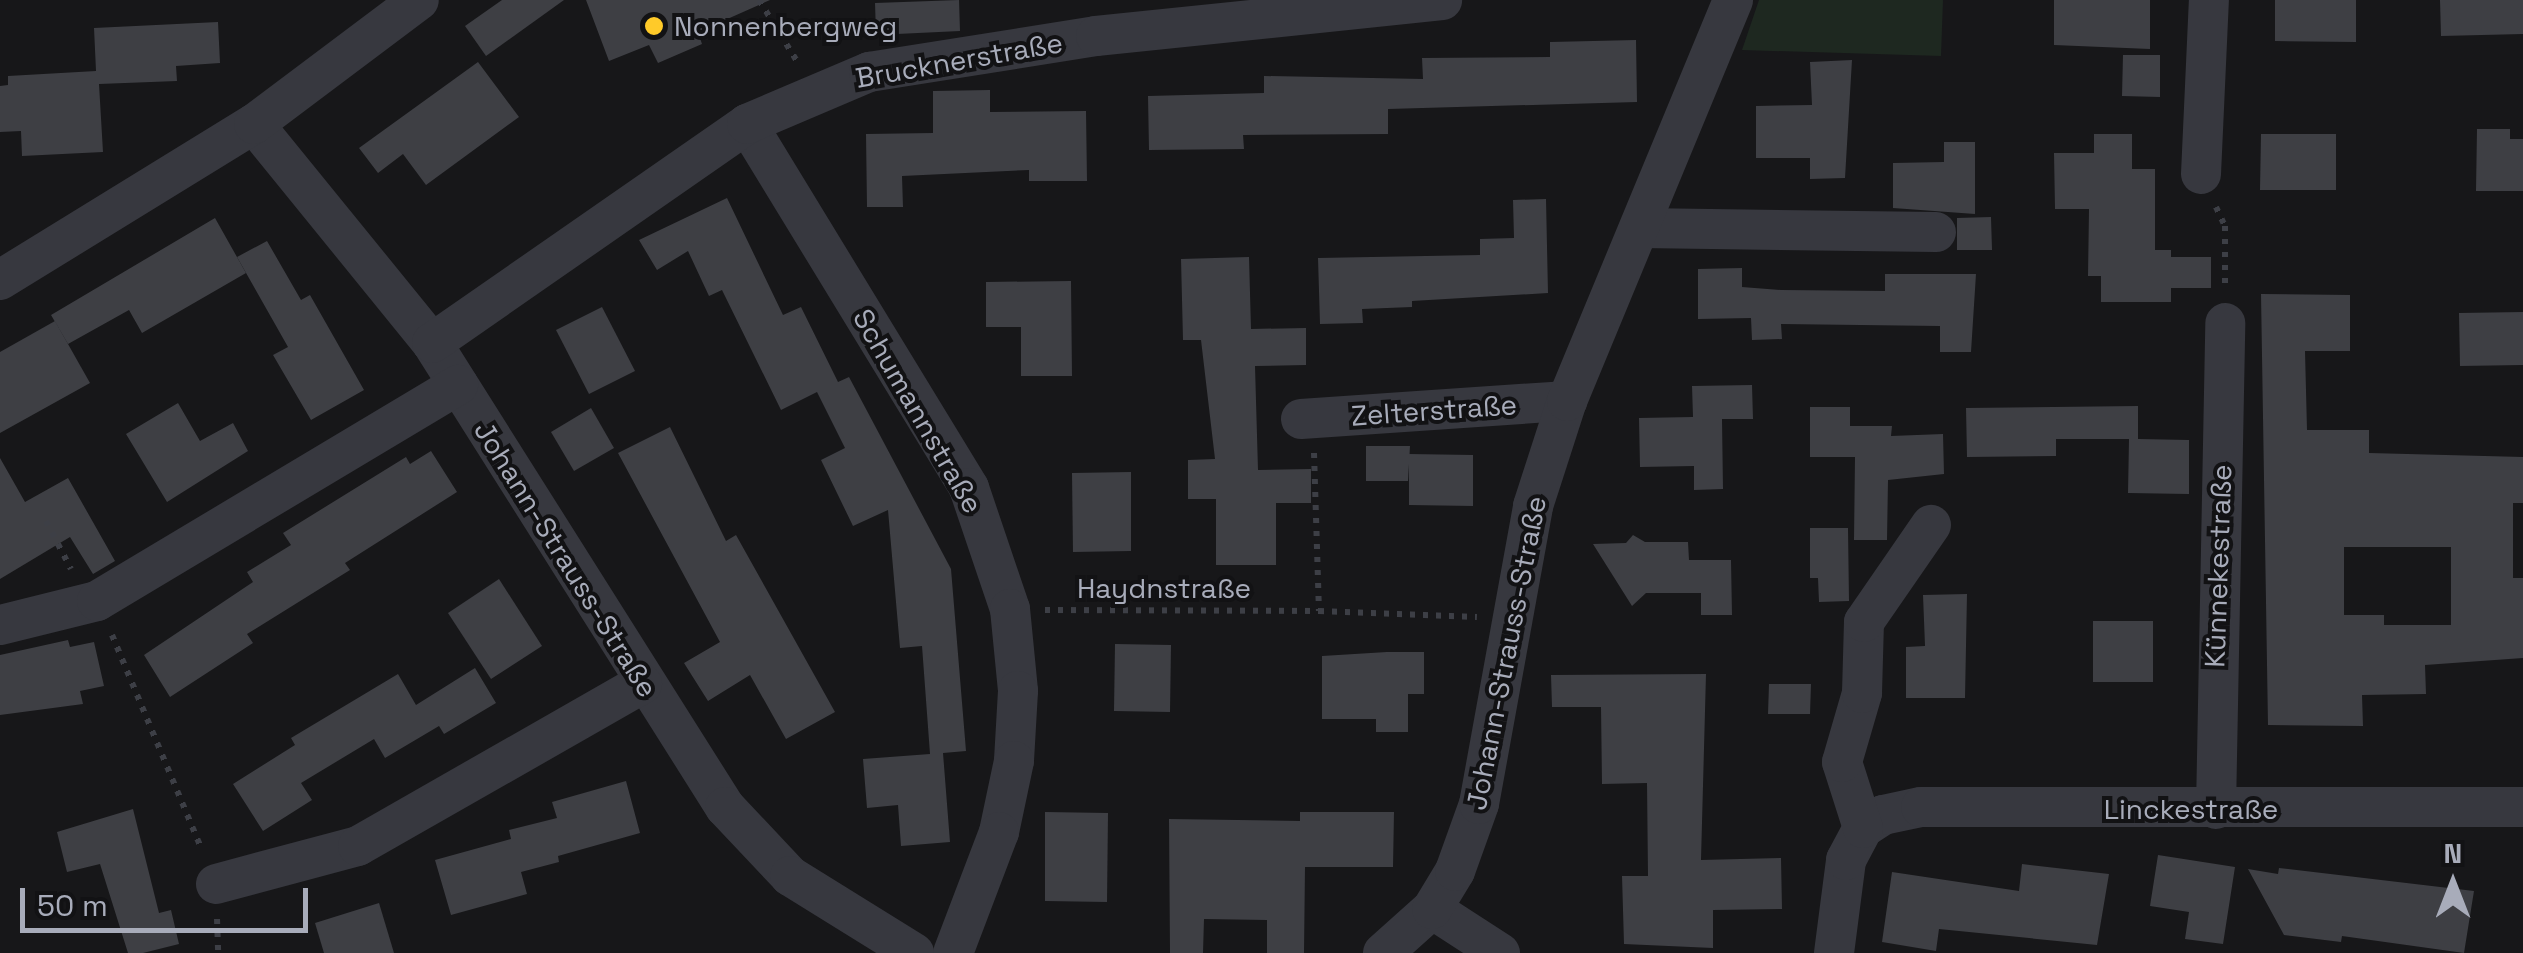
<!DOCTYPE html>
<html>
<head>
<meta charset="utf-8">
<style>
	body { margin:0 }
	#map { position:relative; width:2523px; height:953px; overflow:hidden; background:#171719; font-family:"Space Grotesk",sans-serif }
	div>[style] { position:absolute }
	.green>* { inset:0; background:#1e2820 }
	.building>* { inset:0; background:#3e3f44 }
	.path>* { height:6px; margin-top:-3px; transform-origin:0; background:repeating-linear-gradient(90deg,#3d3f46 0 5px,transparent 0 13px) }
	.minor>* { height:40px; margin:-20px; padding:0 20px; transform-origin:20px; border-radius:20px; background:#37383f }
	.dots>* { width:28px; height:28px; translate:-50% -50%; box-sizing:border-box; border:5px solid #121214; border-radius:50% }
	span { translate:-50% -50%; white-space:nowrap; text-align:center; line-height:1.15; -webkit-text-stroke:8px #121214; paint-order:stroke }
	.poi-label { font-size:28px; color:#a8acba }
	.left { translate:0 -50%; text-align:left }
	.street-label { font-size:28px; color:#a8acba }
	.north { position:absolute; left:2403px; top:833px; width:100px; height:100px; -webkit-text-stroke:8px #121214; paint-order:stroke; rotate:0deg; font-size:28px; font-weight:700; line-height:40px; text-align:center; color:#a8acba }
	.north::after { content:''; display:block; margin:auto; width:35px; height:45px; background:#a8acba; clip-path:polygon(50% 0,100% 100%,50% 72%,0 100%) }
	.scale { position:absolute; left:20px; top:888px; width:288px; height:45px; box-sizing:border-box; border:5px solid #a8acba; border-top:0; padding-left:12px; font-size:30px; line-height:35px; white-space:nowrap; color:#a8acba; -webkit-text-stroke:8px #121214; paint-order:stroke }
</style>
</head>
<body>
<div id="map">
	<div class="green">
		<div style="clip-path:polygon(1759px 0,1943px 0,1941px 56px,1742px 50px)"></div>
	</div>
	<div class="building">
		<div style="clip-path:polygon(502px 0,564px 0,486px 56px,465px 26px)"></div>
		<div style="clip-path:polygon(586px 0,770px 0,698px 32px,702px 44px,658px 63px,649px 45px,609px 61px)"></div>
		<div style="clip-path:polygon(959px 0,960px 31px,876px 35px,875px 3px)"></div>
		<div style="clip-path:polygon(2054px 0,2150px 0,2150px 49px,2054px 45px)"></div>
		<div style="clip-path:polygon(2275px 0,2356px 0,2356px 42px,2275px 41px)"></div>
		<div style="clip-path:polygon(2440px 0,2523px 0,2523px 34px,2441px 36px)"></div>
		<div style="clip-path:polygon(218px 22px,220px 63px,176px 66px,177px 81px,99px 84px,103px 152px,22px 156px,21px 131px,0 132px,0 86px,8px 85px,8px 76px,96px 71px,94px 28px)"></div>
		<div style="clip-path:polygon(1636px 40px,1637px 102px,1388px 109px,1388px 134px,1243px 135px,1244px 149px,1149px 150px,1148px 96px,1264px 93px,1264px 76px,1423px 79px,1422px 58px,1550px 57px,1550px 42px)"></div>
		<div style="clip-path:polygon(2123px 55px,2160px 55px,2160px 97px,2122px 96px)"></div>
		<div style="clip-path:polygon(1852px 60px,1845px 178px,1810px 179px,1810px 158px,1756px 158px,1756px 106px,1812px 105px,1810px 62px)"></div>
		<div style="clip-path:polygon(478px 62px,519px 117px,426px 185px,403px 154px,378px 173px,359px 148px)"></div>
		<div style="clip-path:polygon(990px 90px,990px 112px,1086px 111px,1087px 181px,1029px 181px,1029px 170px,902px 176px,903px 207px,867px 207px,866px 134px,933px 133px,933px 91px)"></div>
		<div style="clip-path:polygon(2477px 129px,2510px 129px,2510px 139px,2523px 139px,2523px 191px,2476px 191px)"></div>
		<div style="clip-path:polygon(2094px 134px,2132px 134px,2132px 169px,2155px 169px,2155px 250px,2171px 250px,2171px 257px,2211px 257px,2211px 288px,2171px 288px,2171px 302px,2101px 302px,2101px 276px,2088px 276px,2089px 209px,2055px 209px,2054px 153px,2094px 153px)"></div>
		<div style="clip-path:polygon(2261px 134px,2336px 134px,2336px 190px,2260px 190px)"></div>
		<div style="clip-path:polygon(1944px 142px,1975px 142px,1975px 214px,1893px 208px,1893px 163px,1944px 162px)"></div>
		<div style="clip-path:polygon(727px 198px,783px 315px,801px 307px,838px 382px,849px 377px,951px 569px,966px 751px,943px 753px,950px 842px,901px 846px,898px 805px,867px 808px,863px 759px,930px 754px,922px 646px,900px 648px,888px 510px,853px 526px,821px 460px,845px 448px,817px 392px,781px 410px,722px 290px,709px 296px,688px 251px,657px 270px,639px 240px)"></div>
		<div style="clip-path:polygon(1546px 199px,1548px 293px,1412px 301px,1412px 307px,1362px 309px,1363px 323px,1320px 324px,1318px 258px,1480px 255px,1480px 239px,1514px 238px,1513px 200px)"></div>
		<div style="clip-path:polygon(1991px 217px,1992px 250px,1957px 250px,1957px 218px)"></div>
		<div style="clip-path:polygon(215px 218px,246px 273px,142px 333px,129px 310px,68px 344px,51px 315px)"></div>
		<div style="clip-path:polygon(267px 241px,301px 300px,310px 295px,364px 390px,311px 420px,273px 355px,288px 347px,237px 257px)"></div>
		<div style="clip-path:polygon(1249px 257px,1251px 329px,1306px 328px,1306px 365px,1255px 366px,1258px 470px,1311px 469px,1311px 503px,1276px 503px,1276px 565px,1216px 565px,1216px 499px,1188px 499px,1188px 460px,1215px 459px,1201px 340px,1183px 340px,1181px 259px)"></div>
		<div style="clip-path:polygon(1742px 268px,1742px 287px,1781px 290px,1885px 291px,1885px 274px,1976px 274px,1971px 352px,1940px 352px,1940px 326px,1781px 324px,1782px 339px,1752px 340px,1751px 318px,1698px 319px,1698px 269px)"></div>
		<div style="clip-path:polygon(1071px 281px,1072px 376px,1021px 376px,1021px 327px,986px 327px,986px 282px)"></div>
		<div style="clip-path:polygon(evenodd,2261px 294px,2350px 295px,2350px 351px,2305px 351px,2307px 430px,2369px 430px,2369px 453px,2523px 457px,2523px 503px,2513px 503px,2513px 578px,2523px 578px,2523px 658px,2425px 665px,2426px 694px,2362px 695px,2363px 726px,2268px 725px,2261px 294px,2344px 547px,2451px 547px,2451px 625px,2384px 625px,2384px 615px,2344px 615px,2344px 547px)"></div>
		<div style="clip-path:polygon(602px 307px,635px 371px,589px 394px,556px 330px)"></div>
		<div style="clip-path:polygon(2523px 312px,2523px 365px,2460px 366px,2459px 313px)"></div>
		<div style="clip-path:polygon(55px 321px,90px 383px,0 433px,0 352px)"></div>
		<div style="clip-path:polygon(1752px 385px,1753px 419px,1722px 419px,1723px 489px,1694px 490px,1694px 466px,1640px 467px,1639px 418px,1693px 417px,1692px 386px)"></div>
		<div style="clip-path:polygon(178px 403px,200px 441px,233px 423px,248px 451px,167px 502px,126px 434px)"></div>
		<div style="clip-path:polygon(2138px 406px,2138px 439px,2189px 440px,2189px 494px,2128px 493px,2129px 439px,2056px 439px,2056px 456px,1967px 457px,1966px 408px)"></div>
		<div style="clip-path:polygon(1810px 407px,1850px 407px,1850px 426px,1892px 426px,1891px 436px,1943px 434px,1944px 474px,1888px 480px,1887px 540px,1854px 540px,1855px 457px,1810px 457px)"></div>
		<div style="clip-path:polygon(591px 408px,614px 448px,574px 471px,551px 432px)"></div>
		<div style="clip-path:polygon(670px 427px,726px 541px,736px 535px,835px 712px,786px 739px,750px 675px,708px 701px,684px 663px,720px 642px,618px 453px)"></div>
		<div style="clip-path:polygon(1366px 446px,1410px 446px,1408px 481px,1366px 481px)"></div>
		<div style="clip-path:polygon(431px 451px,457px 492px,345px 563px,350px 570px,247px 634px,253px 643px,170px 697px,144px 655px,253px 582px,247px 572px,291px 545px,283px 533px,406px 457px,410px 464px)"></div>
		<div style="clip-path:polygon(1409px 454px,1473px 455px,1473px 506px,1409px 505px)"></div>
		<div style="clip-path:polygon(0 458px,25px 502px,68px 478px,115px 561px,93px 574px,70px 537px,0 579px)"></div>
		<div style="clip-path:polygon(1131px 472px,1131px 551px,1073px 552px,1072px 473px)"></div>
		<div style="clip-path:polygon(1810px 528px,1848px 528px,1849px 601px,1819px 602px,1818px 578px,1810px 578px)"></div>
		<div style="clip-path:polygon(1633px 535px,1645px 542px,1688px 542px,1689px 560px,1731px 560px,1732px 615px,1701px 615px,1701px 593px,1646px 593px,1632px 606px,1593px 544px,1626px 543px)"></div>
		<div style="clip-path:polygon(499px 579px,542px 646px,491px 679px,448px 613px)"></div>
		<div style="clip-path:polygon(1967px 594px,1965px 698px,1906px 698px,1906px 647px,1925px 646px,1923px 595px)"></div>
		<div style="clip-path:polygon(2093px 621px,2153px 621px,2153px 682px,2093px 682px)"></div>
		<div style="clip-path:polygon(68px 640px,70px 647px,94px 642px,104px 686px,80px 691px,83px 704px,0 715px,0 655px)"></div>
		<div style="clip-path:polygon(1115px 644px,1171px 645px,1170px 712px,1114px 711px)"></div>
		<div style="clip-path:polygon(1387px 652px,1424px 652px,1424px 694px,1408px 694px,1408px 732px,1376px 732px,1376px 719px,1322px 719px,1322px 656px)"></div>
		<div style="clip-path:polygon(475px 668px,496px 703px,444px 734px,439px 726px,385px 758px,374px 739px,301px 783px,312px 800px,263px 831px,233px 784px,295px 745px,291px 738px,398px 674px,416px 705px)"></div>
		<div style="clip-path:polygon(1706px 674px,1701px 860px,1781px 858px,1782px 909px,1713px 910px,1713px 948px,1624px 944px,1622px 876px,1648px 876px,1647px 783px,1602px 784px,1601px 707px,1552px 707px,1551px 675px)"></div>
		<div style="clip-path:polygon(1769px 684px,1811px 684px,1810px 714px,1768px 714px)"></div>
		<div style="clip-path:polygon(626px 781px,640px 833px,558px 856px,559px 862px,521px 872px,527px 894px,451px 915px,435px 860px,511px 839px,509px 830px,557px 818px,552px 802px)"></div>
		<div style="clip-path:polygon(133px 809px,159px 913px,171px 910px,179px 944px,143px 953px,128px 953px,100px 864px,67px 872px,57px 832px)"></div>
		<div style="clip-path:polygon(1045px 812px,1108px 813px,1107px 902px,1045px 901px)"></div>
		<div style="clip-path:polygon(1300px 812px,1394px 812px,1393px 867px,1305px 867px,1304px 953px,1267px 953px,1267px 920px,1204px 919px,1203px 953px,1170px 953px,1169px 819px,1300px 821px)"></div>
		<div style="clip-path:polygon(2158px 855px,2235px 867px,2223px 944px,2185px 939px,2189px 912px,2150px 906px)"></div>
		<div style="clip-path:polygon(2022px 864px,2109px 874px,2097px 945px,1939px 929px,1936px 951px,1882px 942px,1892px 872px,2019px 891px)"></div>
		<div style="clip-path:polygon(2279px 868px,2474px 891px,2464px 953px,2342px 936px,2341px 942px,2284px 935px,2248px 869px,2278px 874px)"></div>
		<div style="clip-path:polygon(379px 903px,394px 953px,324px 953px,315px 923px)"></div>
	</div>
	<div class="path">
		<div style="left:759px;top:0;width:74px;rotate:58.2deg"></div>
		<div style="left:2216px;top:207px;width:21px;rotate:65deg"></div>
		<div style="left:2225px;top:226px;width:62px;rotate:90deg"></div>
		<div style="left:1314px;top:453px;width:158px;rotate:88.2deg"></div>
		<div style="left:1319px;top:611px;width:158px;rotate:2.2deg"></div>
		<div style="left:46px;top:521px;width:54px;rotate:62.5deg"></div>
		<div style="left:1045px;top:610px;width:274px;rotate:0.2deg"></div>
		<div style="left:112px;top:635px;width:233px;rotate:67.3deg"></div>
		<div style="left:217px;top:919px;width:34px;rotate:88deg"></div>
	</div>
	<div class="minor">
		<div style="left:254px;top:124px;width:282px;rotate:50.9deg"></div>
		<div style="left:432px;top:343px;width:549px;rotate:57.73deg"></div>
		<div style="left:725px;top:807px;width:95px;rotate:46.7deg"></div>
		<div style="left:790px;top:876px;width:146px;rotate:31.8deg"></div>
		<div style="left:747px;top:124px;width:426px;rotate:58.6deg"></div>
		<div style="left:969px;top:488px;width:128px;rotate:71.3deg"></div>
		<div style="left:1010px;top:609px;width:82px;rotate:84.4deg"></div>
		<div style="left:1018px;top:691px;width:70px;rotate:93.3deg"></div>
		<div style="left:1014px;top:761px;width:73px;rotate:101.9deg"></div>
		<div style="left:999px;top:832px;width:129px;rotate:110.8deg"></div>
		<div style="left:2201px;top:174px;width:174px;rotate:-87.4deg"></div>
		<div style="left:1641px;top:228px;width:295px;rotate:0.8deg"></div>
		<div style="left:0;top:280px;width:298px;rotate:-31.6deg"></div>
		<div style="left:254px;top:124px;width:206px;rotate:-36.9deg"></div>
		<div style="left:432px;top:343px;width:384px;rotate:-34.8deg"></div>
		<div style="left:747px;top:124px;width:133px;rotate:-23.1deg"></div>
		<div style="left:869px;top:72px;width:230px;rotate:-9deg"></div>
		<div style="left:1096px;top:36px;width:348px;rotate:-5.9deg"></div>
		<div style="left:1301px;top:419px;width:267px;rotate:-3.9deg"></div>
		<div style="left:0;top:625px;width:100px;rotate:-13.9deg"></div>
		<div style="left:97px;top:601px;width:421px;rotate:-30.9deg"></div>
		<div style="left:2216px;top:809px;width:486px;rotate:-88.9deg"></div>
		<div style="left:1863px;top:828px;width:24px;rotate:-33deg"></div>
		<div style="left:1883px;top:815px;width:39px;rotate:-12deg"></div>
		<div style="left:1921px;top:807px;width:602px"></div>
		<div style="left:216px;top:884px;width:147px;rotate:-15deg"></div>
		<div style="left:358px;top:846px;width:327px;rotate:-29.7deg"></div>
		<div style="left:1432px;top:909px;width:81px;rotate:32.9deg"></div>
		<div style="left:1383px;top:953px;width:66px;rotate:-41.9deg"></div>
		<div style="left:1432px;top:909px;width:44px;rotate:-58.8deg"></div>
		<div style="left:1455px;top:871px;width:71px;rotate:-70.3deg"></div>
		<div style="left:1479px;top:804px;width:303px;rotate:-79.7deg"></div>
		<div style="left:1533px;top:506px;width:110px;rotate:-72.1deg"></div>
		<div style="left:1567px;top:401px;width:434px;rotate:-67.5deg"></div>
		<div style="left:1834px;top:953px;width:94px;rotate:-82.6deg"></div>
		<div style="left:1846px;top:860px;width:36px;rotate:-62deg"></div>
		<div style="left:1863px;top:828px;width:69px;rotate:-107.7deg"></div>
		<div style="left:1842px;top:762px;width:72px;rotate:-73.8deg"></div>
		<div style="left:1862px;top:693px;width:71px;rotate:-88.4deg"></div>
		<div style="left:1864px;top:622px;width:118px;rotate:-55.4deg"></div>
	</div>
	<div class="dots">
		<div style="left:654px;top:26px;background:#ffca29"></div>
	</div>
	<div class="poi-label">
		<span class="left" style="left:674px;top:26px">Nonnenbergweg</span>
	</div>
	<div class="street-label">
		<span style="left:959px;top:60px;rotate:-10deg">Brucknerstraße</span>
		<span style="left:1434px;top:410px;rotate:-4deg">Zelterstraße</span>
		<span style="left:918px;top:411px;rotate:60deg">Schumannstraße</span>
		<span style="left:566px;top:559px;rotate:58deg">Johann-Strauss-Straße</span>
		<span style="left:2218px;top:566px;rotate:-88deg">Künnekestraße</span>
		<span style="left:1164px;top:588px">Haydnstraße</span>
		<span style="left:1506px;top:653px;rotate:-79deg">Johann-Strauss-Straße</span>
		<span style="left:2191px;top:809px">Linckestraße</span>
	</div>
	<div class="north">N</div>
	<div class="scale">50 m</div>
</div>
</body>
</html>
